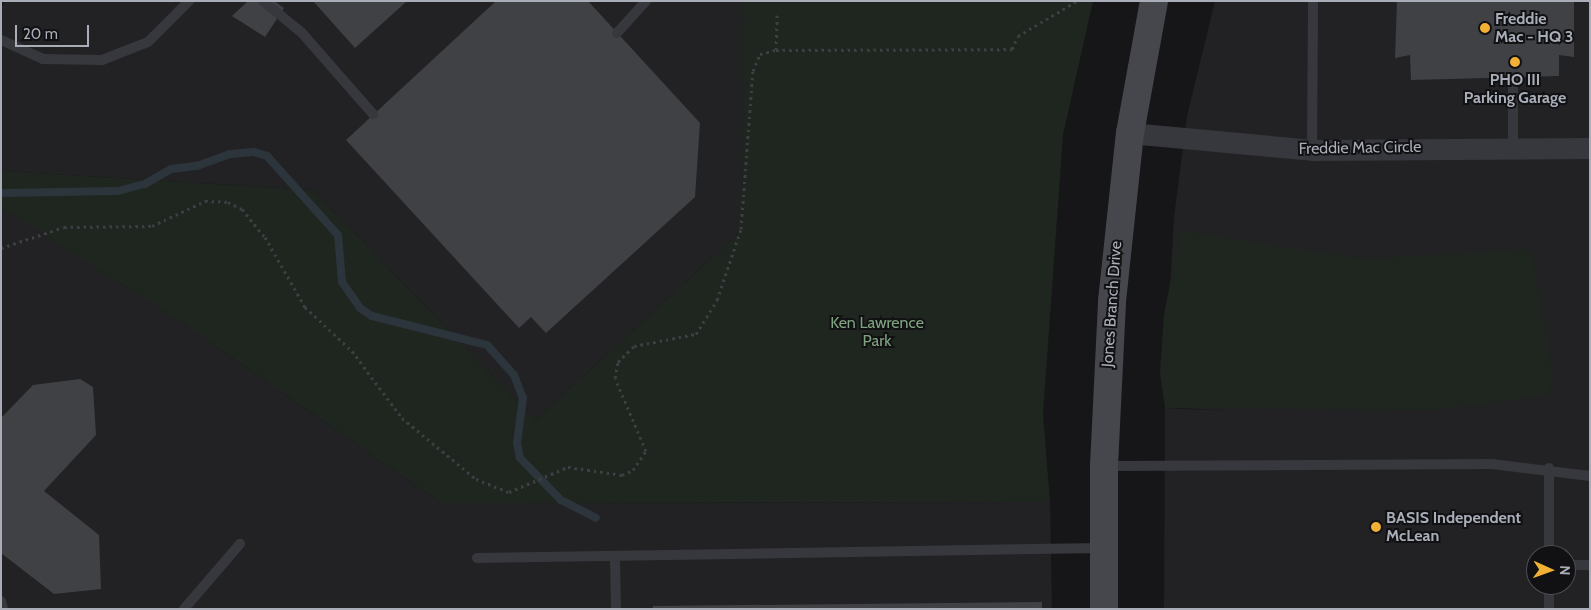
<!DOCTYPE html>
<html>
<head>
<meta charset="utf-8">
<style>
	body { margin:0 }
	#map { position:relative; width:1591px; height:610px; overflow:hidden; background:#161618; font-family:Cabin,sans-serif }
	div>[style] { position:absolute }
	.built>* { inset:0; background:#222225 }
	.green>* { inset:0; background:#1e261f }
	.stream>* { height:8px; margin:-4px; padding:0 4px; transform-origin:4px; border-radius:4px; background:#2c353c }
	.building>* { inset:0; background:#404145 }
	.path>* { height:3px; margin-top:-1.5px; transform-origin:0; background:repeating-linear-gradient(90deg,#3d3f44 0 2.5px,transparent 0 6.5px) }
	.service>* { height:10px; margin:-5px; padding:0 5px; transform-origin:5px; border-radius:5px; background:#37383d }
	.minor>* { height:21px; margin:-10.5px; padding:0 10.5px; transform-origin:10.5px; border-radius:10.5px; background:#37383d }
	.secondary>* { height:28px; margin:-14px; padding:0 14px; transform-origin:14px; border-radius:14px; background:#45474d }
	.dots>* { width:14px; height:14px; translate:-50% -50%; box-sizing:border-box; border:2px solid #111113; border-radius:50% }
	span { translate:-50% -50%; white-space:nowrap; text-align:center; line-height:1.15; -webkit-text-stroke:4px #111113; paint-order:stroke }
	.poi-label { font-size:16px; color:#a8adb8; font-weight:700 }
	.left { translate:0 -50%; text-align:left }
	.street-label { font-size:16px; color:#a8adb8 }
	.park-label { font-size:16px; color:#7fa381 }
	.frame { position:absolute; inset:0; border:2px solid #a8adb8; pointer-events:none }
	.north { position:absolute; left:1526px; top:545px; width:50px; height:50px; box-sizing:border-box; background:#111113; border:1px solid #4d4f55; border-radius:50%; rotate:92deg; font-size:14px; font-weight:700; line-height:20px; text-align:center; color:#a8adb8 }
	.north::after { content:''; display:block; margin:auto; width:18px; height:22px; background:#f2b134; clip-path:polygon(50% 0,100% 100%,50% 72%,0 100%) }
	.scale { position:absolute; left:15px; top:25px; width:74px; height:22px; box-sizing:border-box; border:2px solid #a8adb8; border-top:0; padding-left:6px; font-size:15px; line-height:18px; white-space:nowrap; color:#a8adb8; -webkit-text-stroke:4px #111113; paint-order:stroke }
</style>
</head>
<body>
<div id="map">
	<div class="built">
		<div style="clip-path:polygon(5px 1px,744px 1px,742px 230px,536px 420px,313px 190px,1px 171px,1px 9px)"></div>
		<div style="clip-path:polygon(evenodd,1215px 1px,1590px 1px,1590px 609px,1164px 609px,1165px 408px,1233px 411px,1165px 407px,1164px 393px,1174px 217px,1187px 116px,1215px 1px,1536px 555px,1566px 555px,1566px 585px,1536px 585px,1536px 555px)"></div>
		<div style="clip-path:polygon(1px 206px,181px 322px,441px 503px,1050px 502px,1052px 609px,1px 609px)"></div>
	</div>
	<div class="green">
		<div style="clip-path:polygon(743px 1px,1093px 1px,1063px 135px,1043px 413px,1050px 502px,441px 503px,181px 322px,1px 207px,1px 171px,313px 190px,536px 420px,742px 230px)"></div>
		<div style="clip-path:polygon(1180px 231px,1365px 259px,1531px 249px,1553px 375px,1549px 395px,1435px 410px,1165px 408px,1160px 373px,1164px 315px)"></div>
	</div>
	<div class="stream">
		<div style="left:1px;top:193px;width:117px;rotate:-1deg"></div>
		<div style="left:118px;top:191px;width:28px;rotate:-15deg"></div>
		<div style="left:145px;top:184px;width:30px;rotate:-30deg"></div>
		<div style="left:171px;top:169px;width:26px;rotate:-7deg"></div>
		<div style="left:197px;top:166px;width:35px;rotate:-20deg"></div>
		<div style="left:230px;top:154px;width:24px;rotate:-5deg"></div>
		<div style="left:254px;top:152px;width:14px;rotate:17deg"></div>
		<div style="left:267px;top:156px;width:106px;rotate:48.1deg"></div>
		<div style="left:338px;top:235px;width:47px;rotate:85.1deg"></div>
		<div style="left:342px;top:282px;width:32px;rotate:55deg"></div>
		<div style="left:360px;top:308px;width:14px;rotate:34deg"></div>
		<div style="left:372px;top:316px;width:119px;rotate:14.2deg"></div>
		<div style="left:487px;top:345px;width:40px;rotate:48deg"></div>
		<div style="left:514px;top:375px;width:25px;rotate:69deg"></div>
		<div style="left:523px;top:398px;width:45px;rotate:97.6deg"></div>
		<div style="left:517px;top:443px;width:15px;rotate:79deg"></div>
		<div style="left:520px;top:458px;width:59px;rotate:45.7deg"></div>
		<div style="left:561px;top:500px;width:39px;rotate:27deg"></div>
	</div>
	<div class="building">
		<div style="clip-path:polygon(248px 1px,274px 1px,284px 8px,265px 37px,232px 16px)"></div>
		<div style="clip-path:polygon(313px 1px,407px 1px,355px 48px)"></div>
		<div style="clip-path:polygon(496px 1px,588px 1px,700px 123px,695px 197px,546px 333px,531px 317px,519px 328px,346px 140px)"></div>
		<div style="clip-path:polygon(1397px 1px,1574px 1px,1574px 57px,1559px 55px,1559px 76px,1411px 80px,1410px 55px,1395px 58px)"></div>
		<div style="clip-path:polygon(80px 379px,93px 387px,96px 435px,44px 491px,99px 535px,101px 589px,54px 594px,1px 553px,1px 418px,33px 385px)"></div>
		<div style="clip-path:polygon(1042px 602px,1042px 609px,653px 609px,653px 606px)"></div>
	</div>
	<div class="path">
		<div style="left:776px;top:50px;width:236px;rotate:-0.2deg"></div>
		<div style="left:1012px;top:49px;width:14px;rotate:-65deg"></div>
		<div style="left:1018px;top:36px;width:69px;rotate:-30.7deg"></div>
		<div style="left:1px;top:248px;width:66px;rotate:-18.4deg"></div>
		<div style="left:64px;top:227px;width:88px;rotate:-0.7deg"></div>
		<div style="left:152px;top:226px;width:59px;rotate:-25.3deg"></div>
		<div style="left:205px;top:201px;width:23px;rotate:2deg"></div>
		<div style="left:228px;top:202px;width:16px;rotate:27deg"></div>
		<div style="left:242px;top:209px;width:36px;rotate:51deg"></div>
		<div style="left:265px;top:237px;width:81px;rotate:60.3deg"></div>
		<div style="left:305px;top:307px;width:64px;rotate:43.1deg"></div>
		<div style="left:352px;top:351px;width:84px;rotate:53.3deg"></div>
		<div style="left:402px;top:418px;width:96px;rotate:39.5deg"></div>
		<div style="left:476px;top:479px;width:35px;rotate:22deg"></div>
		<div style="left:509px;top:492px;width:64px;rotate:-23deg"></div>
		<div style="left:568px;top:467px;width:55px;rotate:8.4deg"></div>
		<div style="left:622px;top:475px;width:12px;rotate:-24deg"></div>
		<div style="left:633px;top:470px;width:23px;rotate:-56deg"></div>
		<div style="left:646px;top:451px;width:79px;rotate:-113deg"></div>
		<div style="left:615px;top:378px;width:16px;rotate:-79deg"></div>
		<div style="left:618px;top:362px;width:23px;rotate:-45deg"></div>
		<div style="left:634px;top:346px;width:63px;rotate:-11deg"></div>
		<div style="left:696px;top:334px;width:40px;rotate:-58deg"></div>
		<div style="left:717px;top:300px;width:75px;rotate:-71.3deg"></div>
		<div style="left:741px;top:229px;width:158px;rotate:-85.7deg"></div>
		<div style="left:753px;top:71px;width:18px;rotate:-68deg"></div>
		<div style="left:760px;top:54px;width:16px;rotate:-14deg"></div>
		<div style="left:776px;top:50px;width:35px;rotate:-88deg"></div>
	</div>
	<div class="service">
		<div style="left:263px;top:1px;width:50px;rotate:39.4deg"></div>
		<div style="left:302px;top:33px;width:108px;rotate:48.8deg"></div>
		<div style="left:617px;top:33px;width:43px;rotate:-47.8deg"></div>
		<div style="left:1px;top:40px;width:46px;rotate:24.3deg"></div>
		<div style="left:43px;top:59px;width:59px;rotate:1deg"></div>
		<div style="left:102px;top:60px;width:49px;rotate:-21.4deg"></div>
		<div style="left:148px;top:42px;width:58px;rotate:-45deg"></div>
		<div style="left:1312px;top:150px;width:149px;rotate:-89.6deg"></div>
		<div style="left:1513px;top:150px;width:73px;rotate:-90deg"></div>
		<div style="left:1105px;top:466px;width:387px;rotate:-0.3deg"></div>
		<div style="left:1492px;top:464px;width:99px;rotate:7deg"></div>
		<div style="left:1549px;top:468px;width:87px;rotate:90deg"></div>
		<div style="left:615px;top:557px;width:52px;rotate:88.9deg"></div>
		<div style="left:477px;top:558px;width:626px;rotate:-0.92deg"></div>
		<div style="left:1566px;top:565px;width:24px"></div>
		<div style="left:1px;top:601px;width:8px;rotate:76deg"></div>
		<div style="left:184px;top:609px;width:86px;rotate:-49.3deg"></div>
		<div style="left:1549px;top:609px;width:24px;rotate:-90deg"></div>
	</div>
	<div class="minor">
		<div style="left:1130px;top:133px;width:183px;rotate:5.3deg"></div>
		<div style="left:1312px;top:150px;width:278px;rotate:-0.4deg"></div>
	</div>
	<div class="secondary">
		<div style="left:1104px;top:609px;width:143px;rotate:-90deg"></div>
		<div style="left:1104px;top:466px;width:165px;rotate:-87.2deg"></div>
		<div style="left:1112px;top:301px;width:169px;rotate:-83.9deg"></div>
		<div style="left:1130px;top:133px;width:134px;rotate:-79.7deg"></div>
	</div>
	<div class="dots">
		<div style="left:1485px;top:28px;background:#f2b134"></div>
		<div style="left:1515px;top:62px;background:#f2b134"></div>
		<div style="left:1376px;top:527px;background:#f2b134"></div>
	</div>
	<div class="poi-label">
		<span class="left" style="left:1495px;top:28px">Freddie<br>Mac - HQ 3</span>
		<span style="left:1515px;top:89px">PHO III<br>Parking Garage</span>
		<span class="left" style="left:1386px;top:527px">BASIS Independent<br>McLean</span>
	</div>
	<div class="street-label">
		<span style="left:1360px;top:148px;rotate:-1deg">Freddie Mac Circle</span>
		<span style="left:1112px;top:304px;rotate:-86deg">Jones Branch Drive</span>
	</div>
	<div class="park-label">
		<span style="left:877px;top:332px">Ken Lawrence<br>Park</span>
	</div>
	<div class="frame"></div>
	<div class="north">N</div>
	<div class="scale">20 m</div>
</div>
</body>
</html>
